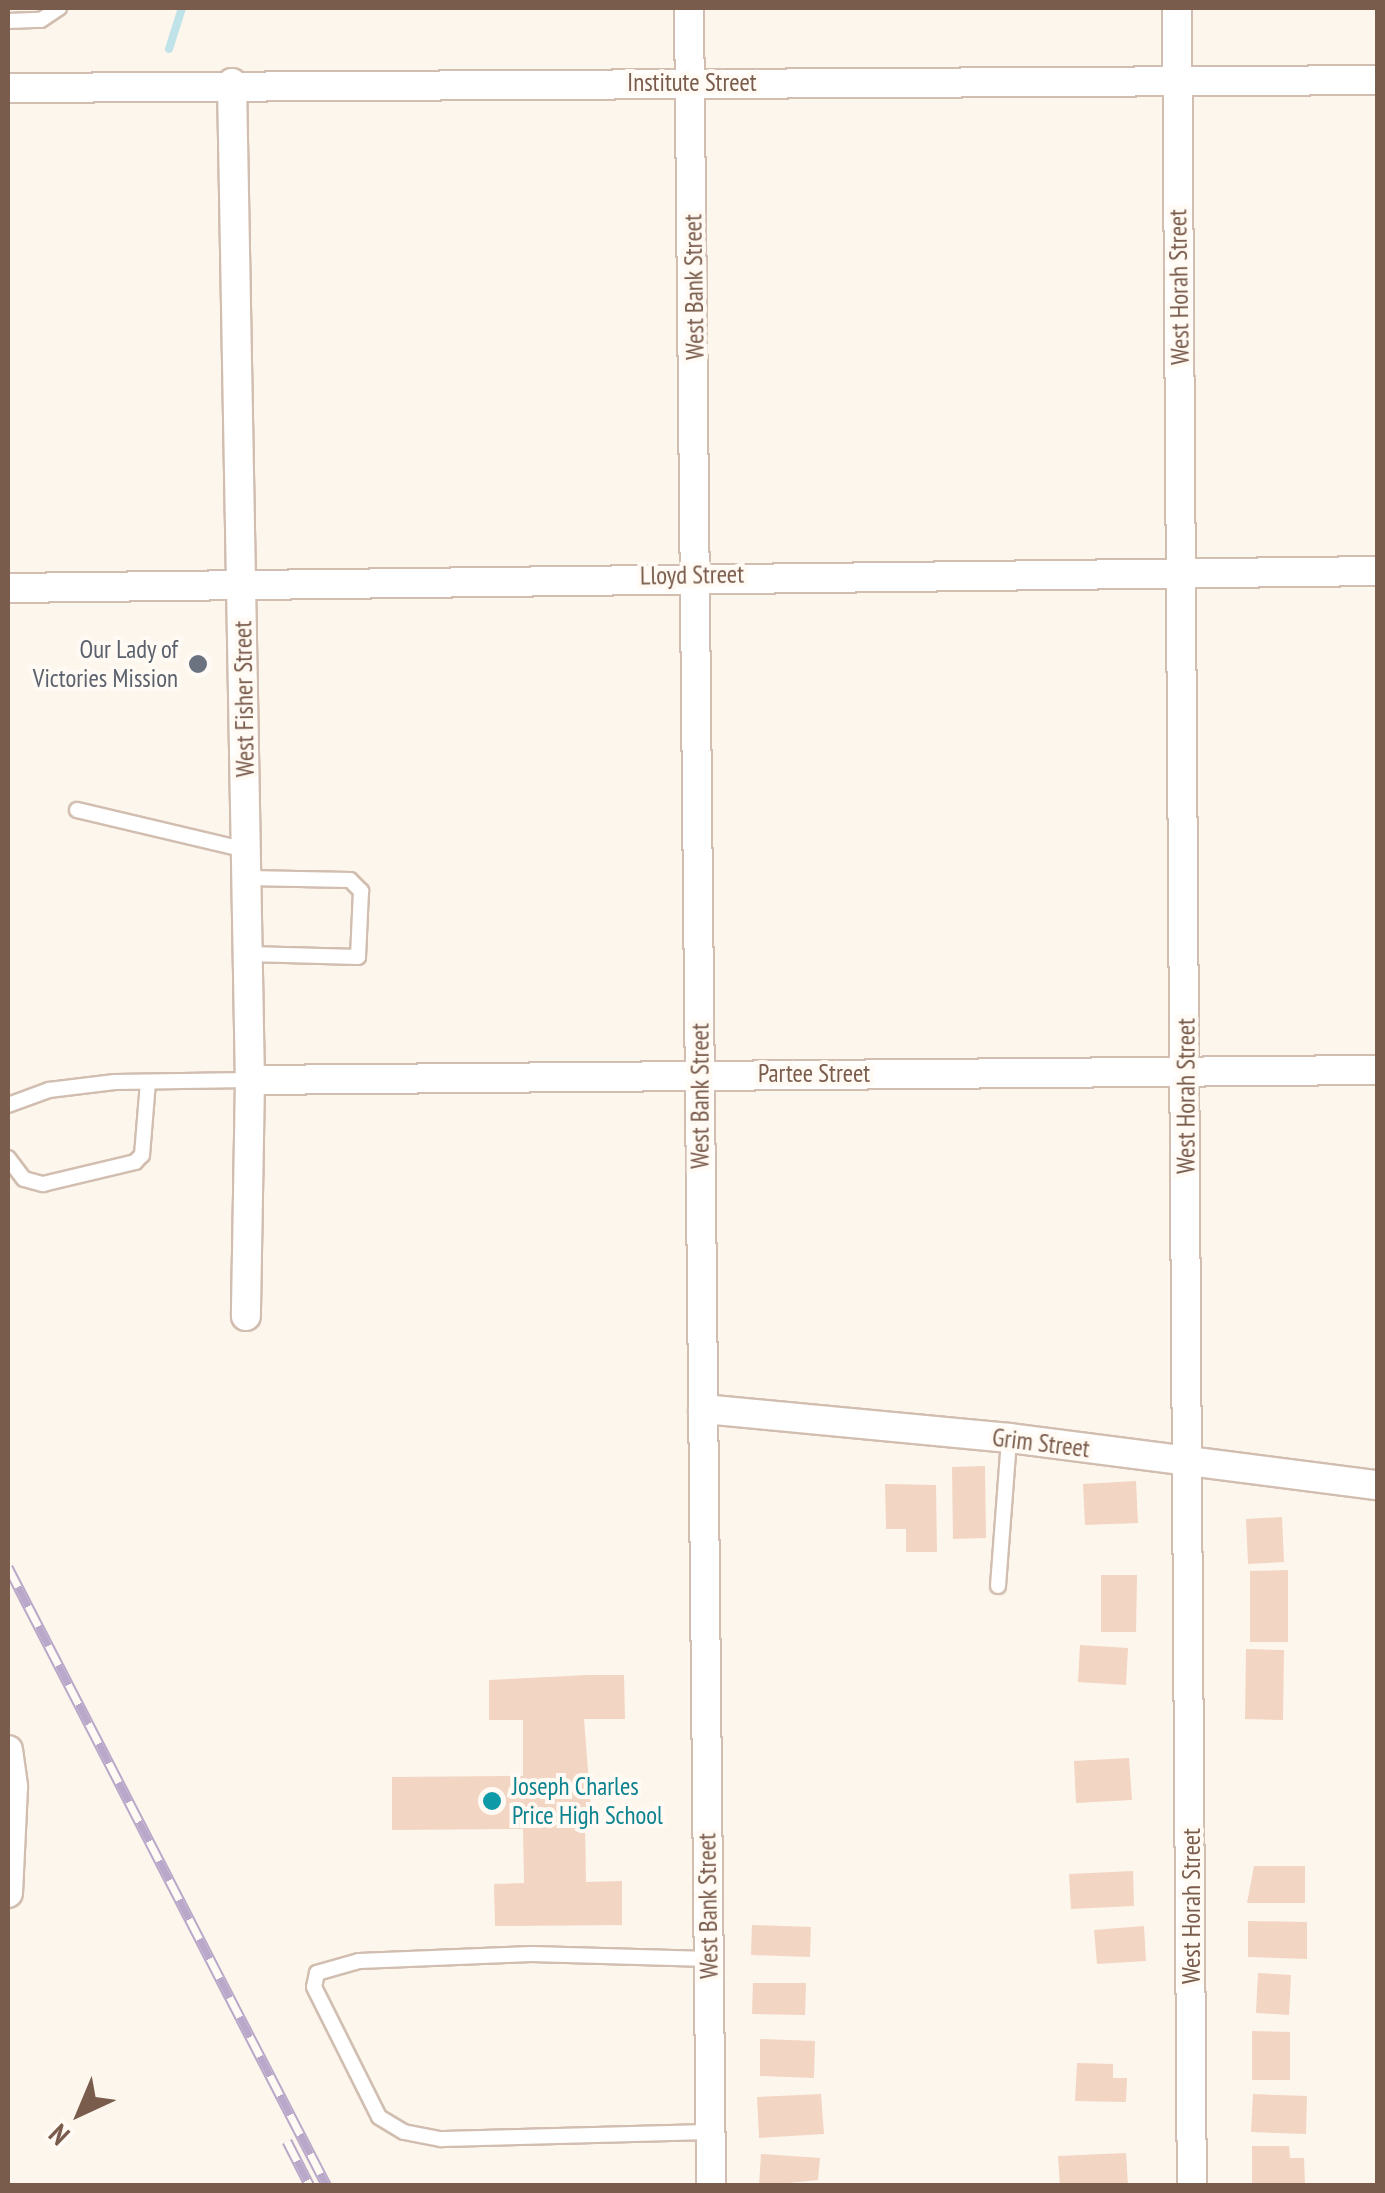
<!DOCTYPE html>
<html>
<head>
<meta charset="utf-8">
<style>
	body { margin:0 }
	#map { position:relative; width:1385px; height:2193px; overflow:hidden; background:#fdf6ec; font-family:"PT Sans Narrow",sans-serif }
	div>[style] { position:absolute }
	.stream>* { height:8px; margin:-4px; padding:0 4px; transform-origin:4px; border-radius:4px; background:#bfe3e8 }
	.building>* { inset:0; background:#f3d5c3 }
	.roads { filter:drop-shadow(2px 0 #d1beb0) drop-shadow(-2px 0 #d1beb0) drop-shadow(0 2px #d1beb0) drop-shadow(0 -2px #d1beb0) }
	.lane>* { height:14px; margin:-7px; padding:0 7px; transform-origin:7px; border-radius:7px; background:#fff }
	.street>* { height:28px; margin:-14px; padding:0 14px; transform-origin:14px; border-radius:14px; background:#fff }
	.rail>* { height:11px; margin-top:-5.5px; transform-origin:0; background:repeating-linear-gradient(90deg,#fffaf3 0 22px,#b9a8c9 0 44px); box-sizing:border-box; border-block:2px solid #b9a8c9 }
	.dots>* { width:28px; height:28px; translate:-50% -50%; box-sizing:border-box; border:5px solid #fffaf3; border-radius:50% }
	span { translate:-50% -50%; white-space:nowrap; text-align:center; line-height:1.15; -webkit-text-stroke:8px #fffaf3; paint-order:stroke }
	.street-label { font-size:25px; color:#7a5c4d }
	.worship-label { font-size:25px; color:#5b616d }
	.right { translate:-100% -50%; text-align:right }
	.culture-label { font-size:25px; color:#0d838f }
	.left { translate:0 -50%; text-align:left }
	.frame { position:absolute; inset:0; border:10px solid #7a5c4d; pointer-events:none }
	.north { position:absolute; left:30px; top:2063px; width:100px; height:100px; -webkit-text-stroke:8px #fffaf3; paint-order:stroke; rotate:224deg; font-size:28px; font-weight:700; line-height:40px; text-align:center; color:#7a5c4d }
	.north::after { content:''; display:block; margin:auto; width:35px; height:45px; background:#7a5c4d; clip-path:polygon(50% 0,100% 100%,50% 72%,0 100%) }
</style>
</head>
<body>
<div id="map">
	<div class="stream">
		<div style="left:169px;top:49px;width:43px;rotate:-72.4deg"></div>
	</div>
	<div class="building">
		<div style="clip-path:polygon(985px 1466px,986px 1538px,953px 1539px,952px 1467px)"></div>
		<div style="clip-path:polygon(1136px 1481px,1138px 1523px,1085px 1525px,1083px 1484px)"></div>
		<div style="clip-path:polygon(885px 1484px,936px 1485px,937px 1552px,906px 1552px,906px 1529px,886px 1529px)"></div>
		<div style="clip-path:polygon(1282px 1517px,1284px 1562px,1248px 1564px,1246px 1519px)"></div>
		<div style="clip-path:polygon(1288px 1570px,1288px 1642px,1250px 1642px,1250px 1571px)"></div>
		<div style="clip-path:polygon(1101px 1575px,1137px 1575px,1136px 1632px,1101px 1632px)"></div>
		<div style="clip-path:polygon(1080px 1645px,1128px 1648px,1126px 1685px,1078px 1682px)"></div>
		<div style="clip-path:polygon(1246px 1649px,1284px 1650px,1283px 1720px,1245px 1719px)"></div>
		<div style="clip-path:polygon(588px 1675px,624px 1675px,625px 1719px,584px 1719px,592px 1822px,585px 1822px,586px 1882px,622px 1881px,622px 1925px,495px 1926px,494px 1884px,524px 1883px,523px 1829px,392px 1830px,392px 1777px,523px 1776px,523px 1720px,489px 1720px,489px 1680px)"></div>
		<div style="clip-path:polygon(1129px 1758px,1132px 1800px,1076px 1803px,1074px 1761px)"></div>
		<div style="clip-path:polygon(1254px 1866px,1305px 1866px,1305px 1903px,1247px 1903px)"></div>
		<div style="clip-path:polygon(1133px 1871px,1134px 1906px,1071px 1909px,1069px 1874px)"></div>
		<div style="clip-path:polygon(1248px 1921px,1307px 1922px,1307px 1959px,1248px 1957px)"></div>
		<div style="clip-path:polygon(752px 1925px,811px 1927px,810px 1957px,751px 1955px)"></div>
		<div style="clip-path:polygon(1144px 1926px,1146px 1961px,1097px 1964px,1094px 1930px)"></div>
		<div style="clip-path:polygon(1258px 1973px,1291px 1975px,1289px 2015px,1256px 2013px)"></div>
		<div style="clip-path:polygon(753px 1983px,806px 1983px,805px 2015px,752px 2014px)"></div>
		<div style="clip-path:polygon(1252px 2031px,1290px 2032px,1290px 2080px,1252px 2080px)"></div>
		<div style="clip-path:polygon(760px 2039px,815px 2041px,814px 2078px,760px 2076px)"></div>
		<div style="clip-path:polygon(1077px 2063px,1113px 2064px,1113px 2078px,1127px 2078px,1126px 2102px,1075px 2101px)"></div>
		<div style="clip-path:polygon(821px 2094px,824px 2134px,759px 2138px,757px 2097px)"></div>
		<div style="clip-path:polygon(1253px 2094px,1307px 2096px,1306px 2134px,1251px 2132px)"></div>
		<div style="clip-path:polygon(1252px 2146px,1289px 2146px,1290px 2158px,1304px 2158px,1305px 2186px,1252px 2186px)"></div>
		<div style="clip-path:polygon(1126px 2153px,1128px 2186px,1060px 2186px,1058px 2156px)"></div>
		<div style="clip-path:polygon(761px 2154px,820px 2158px,818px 2180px,759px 2186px)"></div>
	</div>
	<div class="roads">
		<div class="lane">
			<div style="left:8px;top:21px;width:33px;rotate:-2deg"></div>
			<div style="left:41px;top:20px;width:22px;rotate:-34deg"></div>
			<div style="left:77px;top:810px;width:174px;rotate:13.3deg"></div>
			<div style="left:247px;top:878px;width:103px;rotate:1.1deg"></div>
			<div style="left:350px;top:880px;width:16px;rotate:45deg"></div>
			<div style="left:361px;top:891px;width:66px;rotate:92.6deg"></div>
			<div style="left:358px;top:957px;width:110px;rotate:-178.4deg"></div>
			<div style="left:8px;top:1105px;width:44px;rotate:-20.1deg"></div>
			<div style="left:49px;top:1090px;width:66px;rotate:-6.9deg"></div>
			<div style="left:115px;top:1082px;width:135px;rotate:-0.8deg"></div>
			<div style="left:8px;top:1158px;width:26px;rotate:53deg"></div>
			<div style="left:24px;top:1179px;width:20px;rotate:15deg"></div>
			<div style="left:43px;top:1184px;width:95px;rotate:-13.4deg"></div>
			<div style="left:135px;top:1162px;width:10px;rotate:-45deg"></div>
			<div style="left:142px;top:1155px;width:73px;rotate:-85.3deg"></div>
			<div style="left:998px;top:1586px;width:148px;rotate:-85.7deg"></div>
			<div style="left:709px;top:1959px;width:178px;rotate:-178.4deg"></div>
			<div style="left:531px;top:1954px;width:172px;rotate:177.7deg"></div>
			<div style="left:359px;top:1961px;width:44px;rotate:164.1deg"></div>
			<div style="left:317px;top:1973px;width:14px;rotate:102deg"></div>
			<div style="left:314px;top:1987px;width:145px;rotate:63.4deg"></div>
			<div style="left:379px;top:2117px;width:29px;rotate:31deg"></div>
			<div style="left:404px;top:2132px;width:38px;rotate:11deg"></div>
			<div style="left:441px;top:2139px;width:270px;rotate:-1.5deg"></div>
		</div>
		<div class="street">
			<div style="left:689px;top:8px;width:2178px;rotate:89.42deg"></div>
			<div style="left:1177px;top:8px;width:2178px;rotate:89.61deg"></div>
			<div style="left:232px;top:83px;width:997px;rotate:88.97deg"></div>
			<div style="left:250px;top:1080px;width:236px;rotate:91deg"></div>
			<div style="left:8px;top:88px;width:1370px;rotate:-0.33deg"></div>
			<div style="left:8px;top:588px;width:1370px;rotate:-0.71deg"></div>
			<div style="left:250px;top:1080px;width:1128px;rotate:-0.51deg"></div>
			<div style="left:703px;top:1409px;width:307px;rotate:5.4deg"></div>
			<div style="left:1009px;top:1438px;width:372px;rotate:7.3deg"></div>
			<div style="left:8px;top:1750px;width:37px;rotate:82deg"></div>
			<div style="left:13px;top:1787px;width:106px;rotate:92.7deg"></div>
		</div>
	</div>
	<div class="rail">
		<div style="left:8px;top:1567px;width:696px;rotate:62.74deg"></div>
		<div style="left:287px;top:2141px;width:51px;rotate:62.9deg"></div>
	</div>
	<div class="dots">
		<div style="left:198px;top:664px;background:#6b7280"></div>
		<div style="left:492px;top:1801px;background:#0f9aa8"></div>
	</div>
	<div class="street-label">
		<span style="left:692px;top:82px">Institute Street</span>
		<span style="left:694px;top:287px;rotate:-91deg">West Bank Street</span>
		<span style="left:1179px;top:287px;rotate:-91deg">West Horah Street</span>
		<span style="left:692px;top:575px;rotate:-1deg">Lloyd Street</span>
		<span style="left:244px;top:699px;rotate:-91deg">West Fisher Street</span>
		<span style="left:814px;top:1073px">Partee Street</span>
		<span style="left:700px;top:1096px;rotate:-90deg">West Bank Street</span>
		<span style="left:1186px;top:1096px;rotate:-90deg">West Horah Street</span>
		<span style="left:1041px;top:1443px;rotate:7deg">Grim Street</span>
		<span style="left:708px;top:1906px;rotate:-91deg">West Bank Street</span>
		<span style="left:1191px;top:1906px;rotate:-90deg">West Horah Street</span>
	</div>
	<div class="worship-label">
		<span class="right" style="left:178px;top:664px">Our Lady of<br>Victories Mission</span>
	</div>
	<div class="culture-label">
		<span class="left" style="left:512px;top:1801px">Joseph Charles<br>Price High School</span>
	</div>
	<div class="frame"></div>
	<div class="north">N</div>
</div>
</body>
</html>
